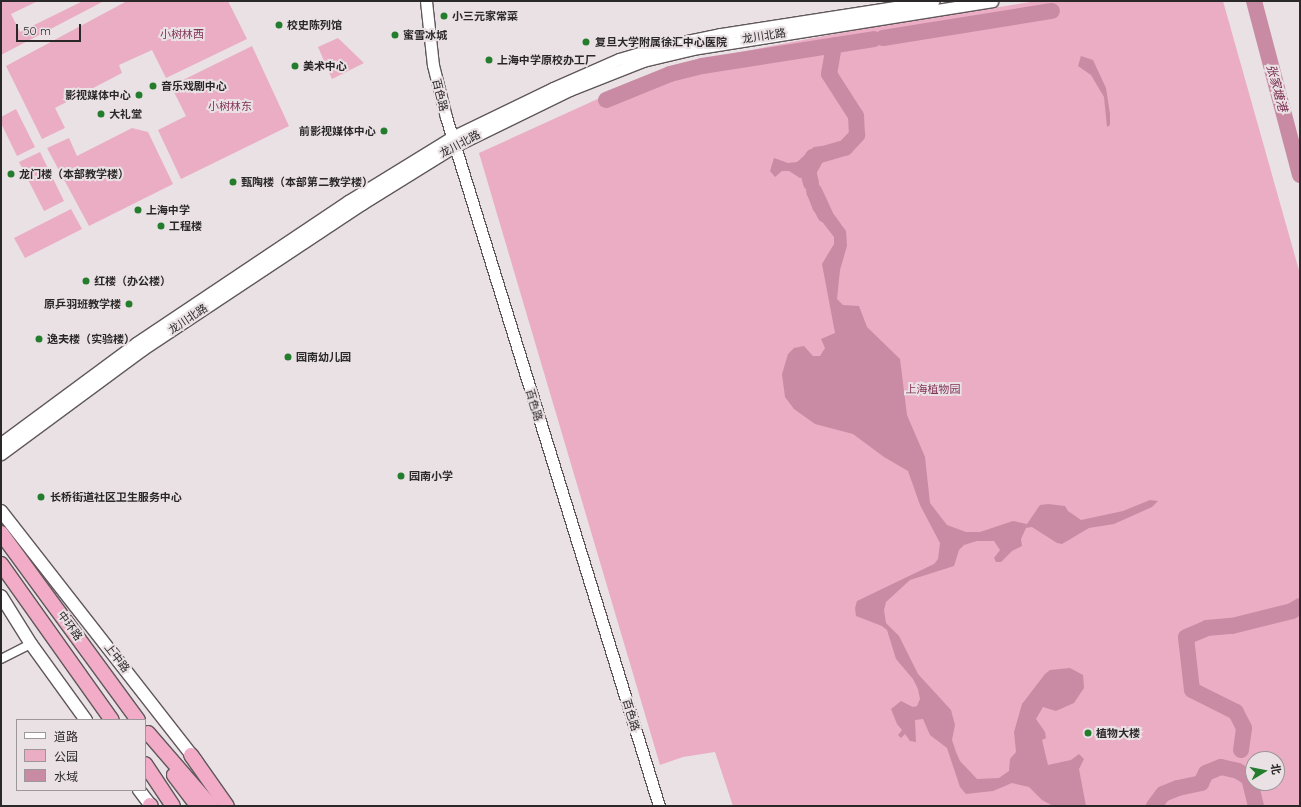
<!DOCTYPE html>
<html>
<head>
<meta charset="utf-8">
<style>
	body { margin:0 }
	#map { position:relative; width:1301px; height:807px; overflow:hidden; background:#eae1e4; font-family:Quicksand,"Noto Sans SC",sans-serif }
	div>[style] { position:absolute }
	.green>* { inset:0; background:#eaadc4 }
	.water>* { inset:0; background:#c98ba3 }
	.river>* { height:16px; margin:-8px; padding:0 8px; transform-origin:8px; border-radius:8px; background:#c98ba3 }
	.roads { filter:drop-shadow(1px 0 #60585b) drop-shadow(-1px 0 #60585b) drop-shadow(0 1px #60585b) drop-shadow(0 -1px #60585b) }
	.minor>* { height:8px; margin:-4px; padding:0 4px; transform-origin:4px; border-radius:4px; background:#fff }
	.tertiary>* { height:11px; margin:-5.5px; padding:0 5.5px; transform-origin:5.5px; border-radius:5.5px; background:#fff }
	.secondary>* { height:12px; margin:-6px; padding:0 6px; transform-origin:6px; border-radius:6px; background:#fff }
	.trunk>* { height:14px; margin:-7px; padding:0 7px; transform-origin:7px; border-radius:7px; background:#f2acc8 }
	.dots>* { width:11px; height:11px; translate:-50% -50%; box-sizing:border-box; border:2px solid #eae1e4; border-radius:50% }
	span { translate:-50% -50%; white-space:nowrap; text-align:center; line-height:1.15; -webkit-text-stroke:4px #eae1e4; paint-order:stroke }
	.poi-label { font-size:11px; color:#2b2829; font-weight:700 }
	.left { translate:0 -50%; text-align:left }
	.right { translate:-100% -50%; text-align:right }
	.park-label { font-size:11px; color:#813457 }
	.street-label { font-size:11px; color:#2b2829 }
	.water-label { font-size:12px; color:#782c4f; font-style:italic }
	.frame { position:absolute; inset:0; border:2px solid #2b2829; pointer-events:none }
	.legend { position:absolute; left:16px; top:719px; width:130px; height:72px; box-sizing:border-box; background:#eae1e4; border:1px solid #9e9799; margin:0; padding:5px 7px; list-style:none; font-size:12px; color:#2b2829 }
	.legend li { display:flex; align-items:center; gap:8px; height:20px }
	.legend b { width:20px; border:1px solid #9e9799 }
	.north { position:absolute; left:1245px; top:751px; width:40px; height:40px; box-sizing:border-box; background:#eae1e4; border:1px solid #9e9799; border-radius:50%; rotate:80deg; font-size:11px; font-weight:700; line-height:16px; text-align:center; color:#2b2829 }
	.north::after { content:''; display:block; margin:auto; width:14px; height:18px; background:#237d2c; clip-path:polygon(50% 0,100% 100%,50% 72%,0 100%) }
	.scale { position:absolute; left:16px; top:24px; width:65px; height:18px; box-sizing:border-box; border:2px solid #2b2829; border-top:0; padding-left:5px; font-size:12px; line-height:14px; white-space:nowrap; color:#2b2829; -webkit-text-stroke:3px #eae1e4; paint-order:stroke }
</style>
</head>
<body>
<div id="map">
	<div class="green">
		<div style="clip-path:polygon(1px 1px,38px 1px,11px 14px,20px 32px,83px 1px,104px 1px,1px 55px)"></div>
		<div style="clip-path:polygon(127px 1px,228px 1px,247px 39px,166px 78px,152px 50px,119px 65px,122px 73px,55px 108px,65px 128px,42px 139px,6px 66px)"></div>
		<div style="clip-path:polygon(evenodd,1037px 1px,1223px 1px,1300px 274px,1300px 806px,733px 806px,715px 752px,683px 757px,660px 765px,479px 153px,635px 82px,698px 60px,861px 29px,1037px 1px,1253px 759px,1277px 759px,1277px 783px,1253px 783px,1253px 759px)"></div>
		<div style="clip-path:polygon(338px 38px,364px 63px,332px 79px,318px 47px)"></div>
		<div style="clip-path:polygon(252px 46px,289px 126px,181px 179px,158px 130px,186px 116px,171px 86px)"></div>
		<div style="clip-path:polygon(16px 109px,35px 147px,17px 156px,1px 123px,1px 117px)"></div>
		<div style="clip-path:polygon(132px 128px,148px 132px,173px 184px,89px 226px,47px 148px,69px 138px,77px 156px)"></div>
		<div style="clip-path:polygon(40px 152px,64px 201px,44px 211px,19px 162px)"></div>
		<div style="clip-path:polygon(71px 209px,82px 229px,25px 258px,14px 238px)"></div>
	</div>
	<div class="water">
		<div style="clip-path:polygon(1081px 56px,1093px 60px,1106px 88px,1110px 114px,1110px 125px,1107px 127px,1104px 97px,1091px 75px,1078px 66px)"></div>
		<div style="clip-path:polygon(822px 146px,826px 152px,825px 158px,816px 174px,800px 178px,789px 171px,782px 171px,775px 177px,770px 171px,774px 158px,788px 163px,797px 162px,814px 147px)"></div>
		<div style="clip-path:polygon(819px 194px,846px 231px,847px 246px,840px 270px,837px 299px,843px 305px,859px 306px,867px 327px,900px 359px,907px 415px,925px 457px,930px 503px,947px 525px,966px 532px,980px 532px,1013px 521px,1027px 524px,1040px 505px,1048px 504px,1065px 506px,1068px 511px,1081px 520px,1123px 511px,1150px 500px,1158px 501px,1152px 507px,1114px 524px,1089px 528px,1062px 544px,1057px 543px,1032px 527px,1026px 528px,1021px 539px,1022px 546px,1012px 551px,1001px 562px,996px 562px,994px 558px,1000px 550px,994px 541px,977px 541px,964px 545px,959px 550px,954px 566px,910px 580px,886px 602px,884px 610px,886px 623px,899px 636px,918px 674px,951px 710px,955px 725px,952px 740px,956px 752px,960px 761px,977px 779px,999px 778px,1009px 771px,1010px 759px,1016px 752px,1014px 732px,1022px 704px,1045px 674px,1050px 670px,1070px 668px,1083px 675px,1084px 688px,1074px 703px,1056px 711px,1043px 707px,1036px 719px,1045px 732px,1046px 738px,1042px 740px,1048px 765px,1071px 760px,1079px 754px,1084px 759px,1079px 769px,1086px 806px,1053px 806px,1042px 800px,1029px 787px,1012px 783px,993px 791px,966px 794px,960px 787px,947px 748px,930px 735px,923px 719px,915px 720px,916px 742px,910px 741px,905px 734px,901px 738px,898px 735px,902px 730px,897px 724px,891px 709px,901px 701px,913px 707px,917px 706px,920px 699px,918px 689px,913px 679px,896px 659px,887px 630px,882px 626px,856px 616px,855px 608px,857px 601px,934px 564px,938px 559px,940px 543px,920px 505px,908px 471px,884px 457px,853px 434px,815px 424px,794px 409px,785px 397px,782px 374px,788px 354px,794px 348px,804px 346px,813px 356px,820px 356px,825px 348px,821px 339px,835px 333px,822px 264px,834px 244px,834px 237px,813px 210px,809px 199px)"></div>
	</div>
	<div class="river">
		<div style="left:1254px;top:1px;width:180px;rotate:75.2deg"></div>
		<div style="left:883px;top:38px;width:171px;rotate:-9.1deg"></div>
		<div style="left:606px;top:100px;width:69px;rotate:-22.1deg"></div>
		<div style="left:670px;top:74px;width:33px;rotate:-14deg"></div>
		<div style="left:702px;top:66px;width:174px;rotate:-8.9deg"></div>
		<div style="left:811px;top:183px;width:16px;rotate:-104deg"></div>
		<div style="left:807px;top:167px;width:12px;rotate:-59deg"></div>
		<div style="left:813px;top:157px;width:33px;rotate:-16deg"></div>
		<div style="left:845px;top:148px;width:18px;rotate:-47deg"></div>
		<div style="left:857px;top:135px;width:19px;rotate:-93deg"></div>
		<div style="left:856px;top:116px;width:50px;rotate:-122.7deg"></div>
		<div style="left:829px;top:74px;width:29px;rotate:-80deg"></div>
		<div style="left:814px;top:191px;width:26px;rotate:65deg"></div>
		<div style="left:1241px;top:750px;width:22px;rotate:-82deg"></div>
		<div style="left:1244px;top:728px;width:18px;rotate:-117deg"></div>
		<div style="left:1236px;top:712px;width:49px;rotate:-153.4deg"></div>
		<div style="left:1192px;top:690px;width:53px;rotate:-96.5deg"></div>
		<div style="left:1186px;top:637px;width:23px;rotate:-23deg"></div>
		<div style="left:1207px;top:628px;width:25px;rotate:-5deg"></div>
		<div style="left:1232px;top:626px;width:62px;rotate:-14deg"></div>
		<div style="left:1292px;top:611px;width:9px;rotate:-32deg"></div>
		<div style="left:1154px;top:806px;width:15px;rotate:-53deg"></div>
		<div style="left:1163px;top:794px;width:16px;rotate:-22deg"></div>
		<div style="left:1178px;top:788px;width:24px;rotate:-12deg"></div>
		<div style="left:1201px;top:783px;width:11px;rotate:-63deg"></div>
		<div style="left:1206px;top:773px;width:16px;rotate:-22deg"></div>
		<div style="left:1221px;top:767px;width:17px;rotate:13deg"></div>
		<div style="left:1238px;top:771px;width:13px;rotate:32deg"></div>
		<div style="left:1249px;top:778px;width:29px;rotate:76deg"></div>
	</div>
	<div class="roads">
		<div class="minor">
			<div style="left:1px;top:659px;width:34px;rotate:-27deg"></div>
		</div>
		<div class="tertiary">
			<div style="left:426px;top:1px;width:64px;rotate:83.8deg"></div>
			<div style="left:433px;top:65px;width:54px;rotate:76deg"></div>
			<div style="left:446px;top:117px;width:721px;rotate:72.82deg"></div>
			<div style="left:1px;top:443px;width:168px;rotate:-36.5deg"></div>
			<div style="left:136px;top:343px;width:255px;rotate:-33.8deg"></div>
			<div style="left:348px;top:201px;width:122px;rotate:-31.6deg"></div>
			<div style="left:452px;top:137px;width:112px;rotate:-25.9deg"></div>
			<div style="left:553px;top:88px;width:72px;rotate:-23.7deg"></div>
			<div style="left:619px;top:59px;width:46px;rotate:-16.5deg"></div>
			<div style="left:663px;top:46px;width:58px;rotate:-11.9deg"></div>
			<div style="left:720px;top:34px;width:216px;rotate:-8.8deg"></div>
			<div style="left:1px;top:454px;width:175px;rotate:-36.4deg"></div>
			<div style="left:142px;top:350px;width:264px;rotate:-33.6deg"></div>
			<div style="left:362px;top:204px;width:110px;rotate:-31.9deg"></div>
			<div style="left:455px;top:146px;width:128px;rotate:-26deg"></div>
			<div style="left:570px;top:90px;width:79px;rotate:-21.7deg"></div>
			<div style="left:643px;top:61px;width:51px;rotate:-13.5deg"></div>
			<div style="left:693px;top:49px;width:303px;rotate:-9.1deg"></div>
		</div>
		<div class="secondary">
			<div style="left:1px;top:511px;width:318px;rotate:52deg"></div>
			<div style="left:1px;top:596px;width:57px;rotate:58deg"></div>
			<div style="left:31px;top:644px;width:94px;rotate:54.1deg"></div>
			<div style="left:139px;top:790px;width:20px;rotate:53deg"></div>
		</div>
		<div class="trunk">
			<div style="left:1px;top:533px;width:232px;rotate:53.8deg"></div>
			<div style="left:1px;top:564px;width:191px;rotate:54.6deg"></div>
			<div style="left:148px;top:733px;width:96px;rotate:49.2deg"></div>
			<div style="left:191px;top:755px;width:62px;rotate:54.8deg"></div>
			<div style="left:145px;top:764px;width:50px;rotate:56.3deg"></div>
			<div style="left:174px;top:775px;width:39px;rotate:53deg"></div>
			<div style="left:150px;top:805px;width:1px;rotate:45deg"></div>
		</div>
	</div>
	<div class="dots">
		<div style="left:444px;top:16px;background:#237d2c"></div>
		<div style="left:279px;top:25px;background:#237d2c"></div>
		<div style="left:395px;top:35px;background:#237d2c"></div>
		<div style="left:586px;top:42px;background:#237d2c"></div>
		<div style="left:489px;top:60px;background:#237d2c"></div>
		<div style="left:295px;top:66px;background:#237d2c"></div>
		<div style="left:153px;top:86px;background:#237d2c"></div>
		<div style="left:139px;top:95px;background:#237d2c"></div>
		<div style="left:101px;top:114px;background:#237d2c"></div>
		<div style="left:384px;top:131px;background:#237d2c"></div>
		<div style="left:11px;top:174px;background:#237d2c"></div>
		<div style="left:233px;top:182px;background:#237d2c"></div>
		<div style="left:138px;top:210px;background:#237d2c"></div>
		<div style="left:161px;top:226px;background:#237d2c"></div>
		<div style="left:86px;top:281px;background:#237d2c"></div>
		<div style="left:129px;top:304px;background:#237d2c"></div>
		<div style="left:39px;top:339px;background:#237d2c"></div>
		<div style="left:288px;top:357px;background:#237d2c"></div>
		<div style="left:401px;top:476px;background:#237d2c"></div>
		<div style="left:41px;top:497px;background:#237d2c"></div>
		<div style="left:1088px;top:733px;background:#237d2c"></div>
	</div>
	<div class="poi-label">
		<span class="left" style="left:452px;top:16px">小三元家常菜</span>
		<span class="left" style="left:287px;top:25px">校史陈列馆</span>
		<span class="left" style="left:403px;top:35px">蜜雪冰城</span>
		<span class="left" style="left:595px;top:42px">复旦大学附属徐汇中心医院</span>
		<span class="left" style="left:497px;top:60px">上海中学原校办工厂</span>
		<span class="left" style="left:303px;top:66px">美术中心</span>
		<span class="left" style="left:161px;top:86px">音乐戏剧中心</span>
		<span class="right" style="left:131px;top:95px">影视媒体中心</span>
		<span class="left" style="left:109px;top:114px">大礼堂</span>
		<span class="right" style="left:376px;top:131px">前影视媒体中心</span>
		<span class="left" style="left:19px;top:174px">龙门楼（本部教学楼）</span>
		<span class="left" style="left:241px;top:182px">甄陶楼（本部第二教学楼）</span>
		<span class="left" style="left:146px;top:210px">上海中学</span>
		<span class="left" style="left:169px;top:226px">工程楼</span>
		<span class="left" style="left:94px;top:281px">红楼（办公楼）</span>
		<span class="right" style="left:121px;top:304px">原乒羽班教学楼</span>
		<span class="left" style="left:47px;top:339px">逸夫楼（实验楼）</span>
		<span class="left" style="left:296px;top:357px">园南幼儿园</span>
		<span class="left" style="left:409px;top:476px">园南小学</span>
		<span class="left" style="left:50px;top:497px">长桥街道社区卫生服务中心</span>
		<span class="left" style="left:1096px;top:733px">植物大楼</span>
	</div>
	<div class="park-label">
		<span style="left:182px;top:34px">小树林西</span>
		<span style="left:230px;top:106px">小树林东</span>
		<span style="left:933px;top:389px">上海植物园</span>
	</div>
	<div class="street-label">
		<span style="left:764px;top:36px;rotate:-9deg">龙川北路</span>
		<span style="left:440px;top:95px;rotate:76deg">百色路</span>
		<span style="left:460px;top:144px;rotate:-28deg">龙川北路</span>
		<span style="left:188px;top:319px;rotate:-34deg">龙川北路</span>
		<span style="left:534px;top:405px;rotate:73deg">百色路</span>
		<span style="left:70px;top:626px;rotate:54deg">中环路</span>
		<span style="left:117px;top:658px;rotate:52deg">上中路</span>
		<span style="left:631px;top:715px;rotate:73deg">百色路</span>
	</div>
	<div class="water-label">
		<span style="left:1277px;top:88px;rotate:75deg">张家塘港</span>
	</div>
	<div class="frame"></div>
	<ul class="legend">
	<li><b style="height:5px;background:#fff"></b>道路</li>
	<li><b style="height:11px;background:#eaadc4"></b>公园</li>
	<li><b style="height:11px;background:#c98ba3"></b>水域</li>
	</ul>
	<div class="north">北</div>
	<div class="scale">50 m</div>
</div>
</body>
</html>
